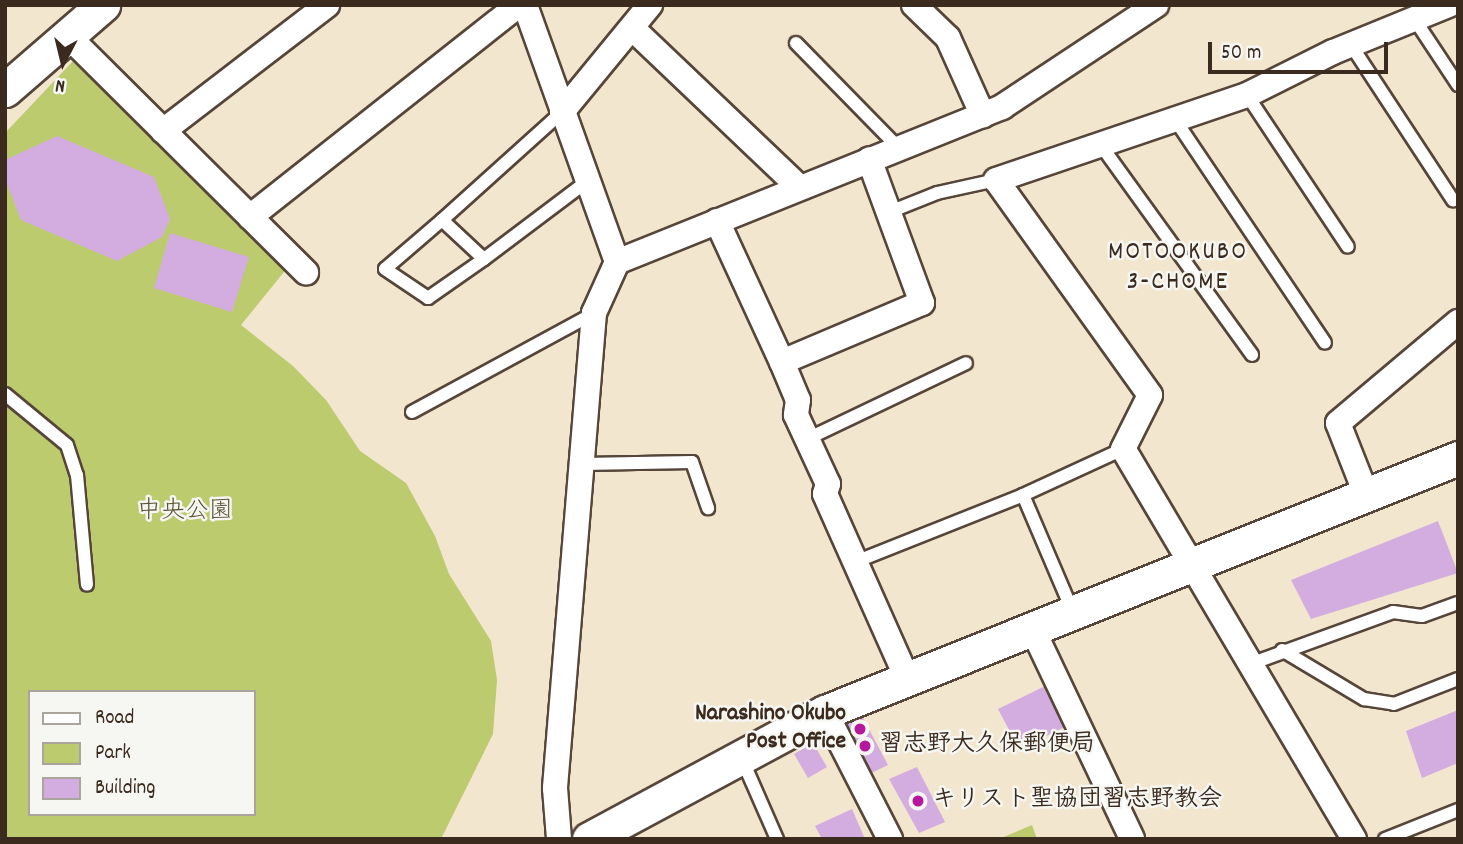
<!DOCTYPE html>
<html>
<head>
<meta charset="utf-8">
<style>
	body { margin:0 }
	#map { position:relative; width:1463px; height:844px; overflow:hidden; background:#f2e6cf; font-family:Dekko,"Klee One",sans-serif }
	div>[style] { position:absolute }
	.green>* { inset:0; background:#bbcb6d }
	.building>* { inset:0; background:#d4ade0 }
	.roads { filter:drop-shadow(2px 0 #564639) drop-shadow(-2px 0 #564639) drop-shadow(0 2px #564639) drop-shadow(0 -2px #564639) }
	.lane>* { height:12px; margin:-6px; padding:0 6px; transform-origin:6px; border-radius:6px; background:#fff }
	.street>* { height:24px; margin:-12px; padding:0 12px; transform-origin:12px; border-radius:12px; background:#fff }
	.secondary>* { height:33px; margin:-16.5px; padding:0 16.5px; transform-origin:16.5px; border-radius:16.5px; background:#fff }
	.dots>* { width:19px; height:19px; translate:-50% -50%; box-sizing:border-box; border:4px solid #f6f6f2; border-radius:50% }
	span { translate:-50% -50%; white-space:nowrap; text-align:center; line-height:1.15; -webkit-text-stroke:5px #f6f6f2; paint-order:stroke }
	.park-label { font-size:24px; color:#5b5232 }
	.poi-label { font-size:24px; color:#3b2a1e; font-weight:700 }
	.right { translate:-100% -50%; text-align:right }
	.left { translate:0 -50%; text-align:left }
	.neighbourhood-label { font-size:26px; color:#3b2a1e; letter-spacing:2px }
	.frame { position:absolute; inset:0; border:7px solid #3b2a1e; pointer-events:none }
	.legend { position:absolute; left:28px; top:690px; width:228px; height:126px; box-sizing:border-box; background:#f6f6f2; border:2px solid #aba49d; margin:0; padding:9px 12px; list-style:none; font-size:21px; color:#3b2a1e }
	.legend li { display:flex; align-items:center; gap:14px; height:35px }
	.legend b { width:35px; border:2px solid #aba49d }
	.north { position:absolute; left:28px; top:28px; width:70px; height:70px; -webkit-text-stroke:5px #f6f6f2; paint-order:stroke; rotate:187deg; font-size:19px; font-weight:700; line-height:28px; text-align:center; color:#3b2a1e }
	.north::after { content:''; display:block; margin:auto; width:24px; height:32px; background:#3b2a1e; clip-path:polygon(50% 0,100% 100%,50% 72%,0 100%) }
	.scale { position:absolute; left:1208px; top:42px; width:180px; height:32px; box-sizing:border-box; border:4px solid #3b2a1e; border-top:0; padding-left:9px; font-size:21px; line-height:24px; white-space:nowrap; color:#3b2a1e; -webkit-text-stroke:5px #f6f6f2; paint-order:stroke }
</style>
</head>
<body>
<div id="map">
	<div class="green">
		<div style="clip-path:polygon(evenodd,74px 60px,288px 267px,241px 325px,293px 366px,326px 400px,360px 451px,406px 483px,435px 536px,449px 574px,491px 641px,497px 680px,493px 734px,441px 839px,5px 839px,5px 133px,74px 60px,30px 692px,254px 692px,254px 814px,30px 814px,30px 692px)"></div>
		<div style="clip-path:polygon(1032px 825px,1037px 839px,999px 839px)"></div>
	</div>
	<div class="building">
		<div style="clip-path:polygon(57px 136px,154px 177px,170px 219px,162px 237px,117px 261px,21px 220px,5px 179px,7px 159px)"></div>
		<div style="clip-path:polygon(170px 233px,249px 257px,232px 312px,154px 288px)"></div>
		<div style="clip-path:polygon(1438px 521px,1458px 573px,1311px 619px,1291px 580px)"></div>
		<div style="clip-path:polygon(1045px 686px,1065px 727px,1019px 749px,998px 709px)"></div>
		<div style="clip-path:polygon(1458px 710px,1458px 763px,1422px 778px,1406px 731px)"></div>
		<div style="clip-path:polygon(862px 716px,888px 765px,867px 775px,843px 727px)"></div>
		<div style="clip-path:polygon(813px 743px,827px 767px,808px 778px,794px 754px)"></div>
		<div style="clip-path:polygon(917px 767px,945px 822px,919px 833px,889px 779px)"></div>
		<div style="clip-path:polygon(852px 809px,865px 839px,822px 839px,815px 826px)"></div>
	</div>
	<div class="roads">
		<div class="lane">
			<div style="left:1415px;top:20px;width:78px;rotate:56.5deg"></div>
			<div style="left:796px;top:43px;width:146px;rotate:45.6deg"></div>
			<div style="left:1351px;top:45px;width:186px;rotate:56.7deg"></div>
			<div style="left:1247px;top:95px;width:182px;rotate:56.4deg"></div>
			<div style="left:562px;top:112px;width:161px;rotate:138deg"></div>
			<div style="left:442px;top:220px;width:57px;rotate:42.9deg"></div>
			<div style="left:484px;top:259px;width:131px;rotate:-37deg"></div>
			<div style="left:1176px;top:121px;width:267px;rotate:56.1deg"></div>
			<div style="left:1100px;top:144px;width:260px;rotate:54.2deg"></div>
			<div style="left:887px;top:213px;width:54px;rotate:-21.8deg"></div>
			<div style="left:937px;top:193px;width:60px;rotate:-12.4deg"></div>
			<div style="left:442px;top:220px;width:75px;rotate:139.3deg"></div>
			<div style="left:385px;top:269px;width:52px;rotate:34deg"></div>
			<div style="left:428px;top:298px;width:68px;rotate:-34.9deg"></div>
			<div style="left:5px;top:394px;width:80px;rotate:39.4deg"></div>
			<div style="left:67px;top:445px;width:32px;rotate:72deg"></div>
			<div style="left:77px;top:475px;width:110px;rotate:84.8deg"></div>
			<div style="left:412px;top:412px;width:207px;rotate:-28.5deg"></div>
			<div style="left:807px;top:439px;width:176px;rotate:-25.5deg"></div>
			<div style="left:583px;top:464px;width:109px;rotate:-1.1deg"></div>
			<div style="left:692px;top:462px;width:49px;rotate:70.8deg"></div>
			<div style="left:1023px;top:495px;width:125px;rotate:66.9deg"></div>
			<div style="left:855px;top:562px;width:181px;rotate:-21.7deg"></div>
			<div style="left:1023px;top:495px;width:110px;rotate:-24.7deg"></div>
			<div style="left:1282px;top:650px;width:96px;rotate:30.9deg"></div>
			<div style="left:1364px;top:699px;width:30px;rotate:9deg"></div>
			<div style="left:1394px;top:704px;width:69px;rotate:-21.3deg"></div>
			<div style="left:1253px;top:663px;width:149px;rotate:-20deg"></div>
			<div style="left:1393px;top:612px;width:29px;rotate:8deg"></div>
			<div style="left:1422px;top:616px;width:38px;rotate:-20deg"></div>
			<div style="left:741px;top:757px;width:90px;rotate:66.3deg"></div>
			<div style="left:1385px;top:839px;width:79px;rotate:-21.7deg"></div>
		</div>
		<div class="street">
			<div style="left:525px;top:5px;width:273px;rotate:70.3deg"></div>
			<div style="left:617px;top:262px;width:56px;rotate:114.3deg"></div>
			<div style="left:594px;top:313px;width:477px;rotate:94.7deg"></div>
			<div style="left:555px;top:788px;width:51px;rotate:85.5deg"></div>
			<div style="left:914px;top:5px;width:47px;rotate:44.1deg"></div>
			<div style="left:948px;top:38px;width:85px;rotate:65.8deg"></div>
			<div style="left:632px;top:28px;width:231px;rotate:43.6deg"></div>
			<div style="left:67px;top:35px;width:337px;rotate:44.8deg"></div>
			<div style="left:562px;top:112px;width:139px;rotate:-50.6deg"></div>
			<div style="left:163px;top:131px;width:207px;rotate:-37.5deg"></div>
			<div style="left:250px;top:217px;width:342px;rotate:-38.3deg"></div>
			<div style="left:717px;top:221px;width:155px;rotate:65.3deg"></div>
			<div style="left:782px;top:362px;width:41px;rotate:67.2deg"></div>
			<div style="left:798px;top:400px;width:15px;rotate:98deg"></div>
			<div style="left:796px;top:415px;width:76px;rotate:65.1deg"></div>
			<div style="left:828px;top:484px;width:10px;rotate:107deg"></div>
			<div style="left:825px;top:494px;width:199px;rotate:66deg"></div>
			<div style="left:617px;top:262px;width:415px;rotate:-21.9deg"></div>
			<div style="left:1002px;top:107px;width:185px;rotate:-33.5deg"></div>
			<div style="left:782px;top:362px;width:152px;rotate:-22.9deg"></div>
			<div style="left:922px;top:303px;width:153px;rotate:-110.2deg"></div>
			<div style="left:1366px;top:494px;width:76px;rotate:-111.5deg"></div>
			<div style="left:1338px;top:423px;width:157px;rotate:-40.1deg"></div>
			<div style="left:1032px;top:628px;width:233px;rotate:64.6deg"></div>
			<div style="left:825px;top:712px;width:143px;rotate:62.9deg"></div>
			<div style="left:1354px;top:839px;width:453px;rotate:-120.6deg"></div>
			<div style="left:1123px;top:449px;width:60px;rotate:-63.4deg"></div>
			<div style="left:1150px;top:395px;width:264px;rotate:-125.6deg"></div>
			<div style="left:996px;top:180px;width:265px;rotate:-18.7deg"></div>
			<div style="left:1247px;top:95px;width:96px;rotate:-26.6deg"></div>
			<div style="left:1333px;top:52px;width:125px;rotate:-22.1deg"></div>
		</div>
		<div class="secondary">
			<div style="left:5px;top:90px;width:130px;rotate:-40.9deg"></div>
			<div style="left:589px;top:839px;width:268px;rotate:-28.3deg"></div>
			<div style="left:825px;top:712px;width:682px;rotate:-21.86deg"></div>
		</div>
	</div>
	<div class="dots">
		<div style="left:860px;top:729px;background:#b5179e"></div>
		<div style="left:865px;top:746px;background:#b5179e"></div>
		<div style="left:918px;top:801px;background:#b5179e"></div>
	</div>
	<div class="park-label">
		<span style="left:185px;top:513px">中央公園</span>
	</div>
	<div class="poi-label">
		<span class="right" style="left:846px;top:729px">Narashino Okubo<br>Post Office</span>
		<span class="left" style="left:879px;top:746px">習志野大久保郵便局</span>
		<span class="left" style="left:932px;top:801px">キリスト聖協団習志野教会</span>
	</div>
	<div class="neighbourhood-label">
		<span style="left:1178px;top:268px">MOTOOKUBO<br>3-CHOME</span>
	</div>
	<div class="frame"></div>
	<ul class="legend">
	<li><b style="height:9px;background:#fff"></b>Road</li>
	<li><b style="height:19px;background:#bbcb6d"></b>Park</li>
	<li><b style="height:19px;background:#d4ade0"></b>Building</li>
	</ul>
	<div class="north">N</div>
	<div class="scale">50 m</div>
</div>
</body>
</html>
